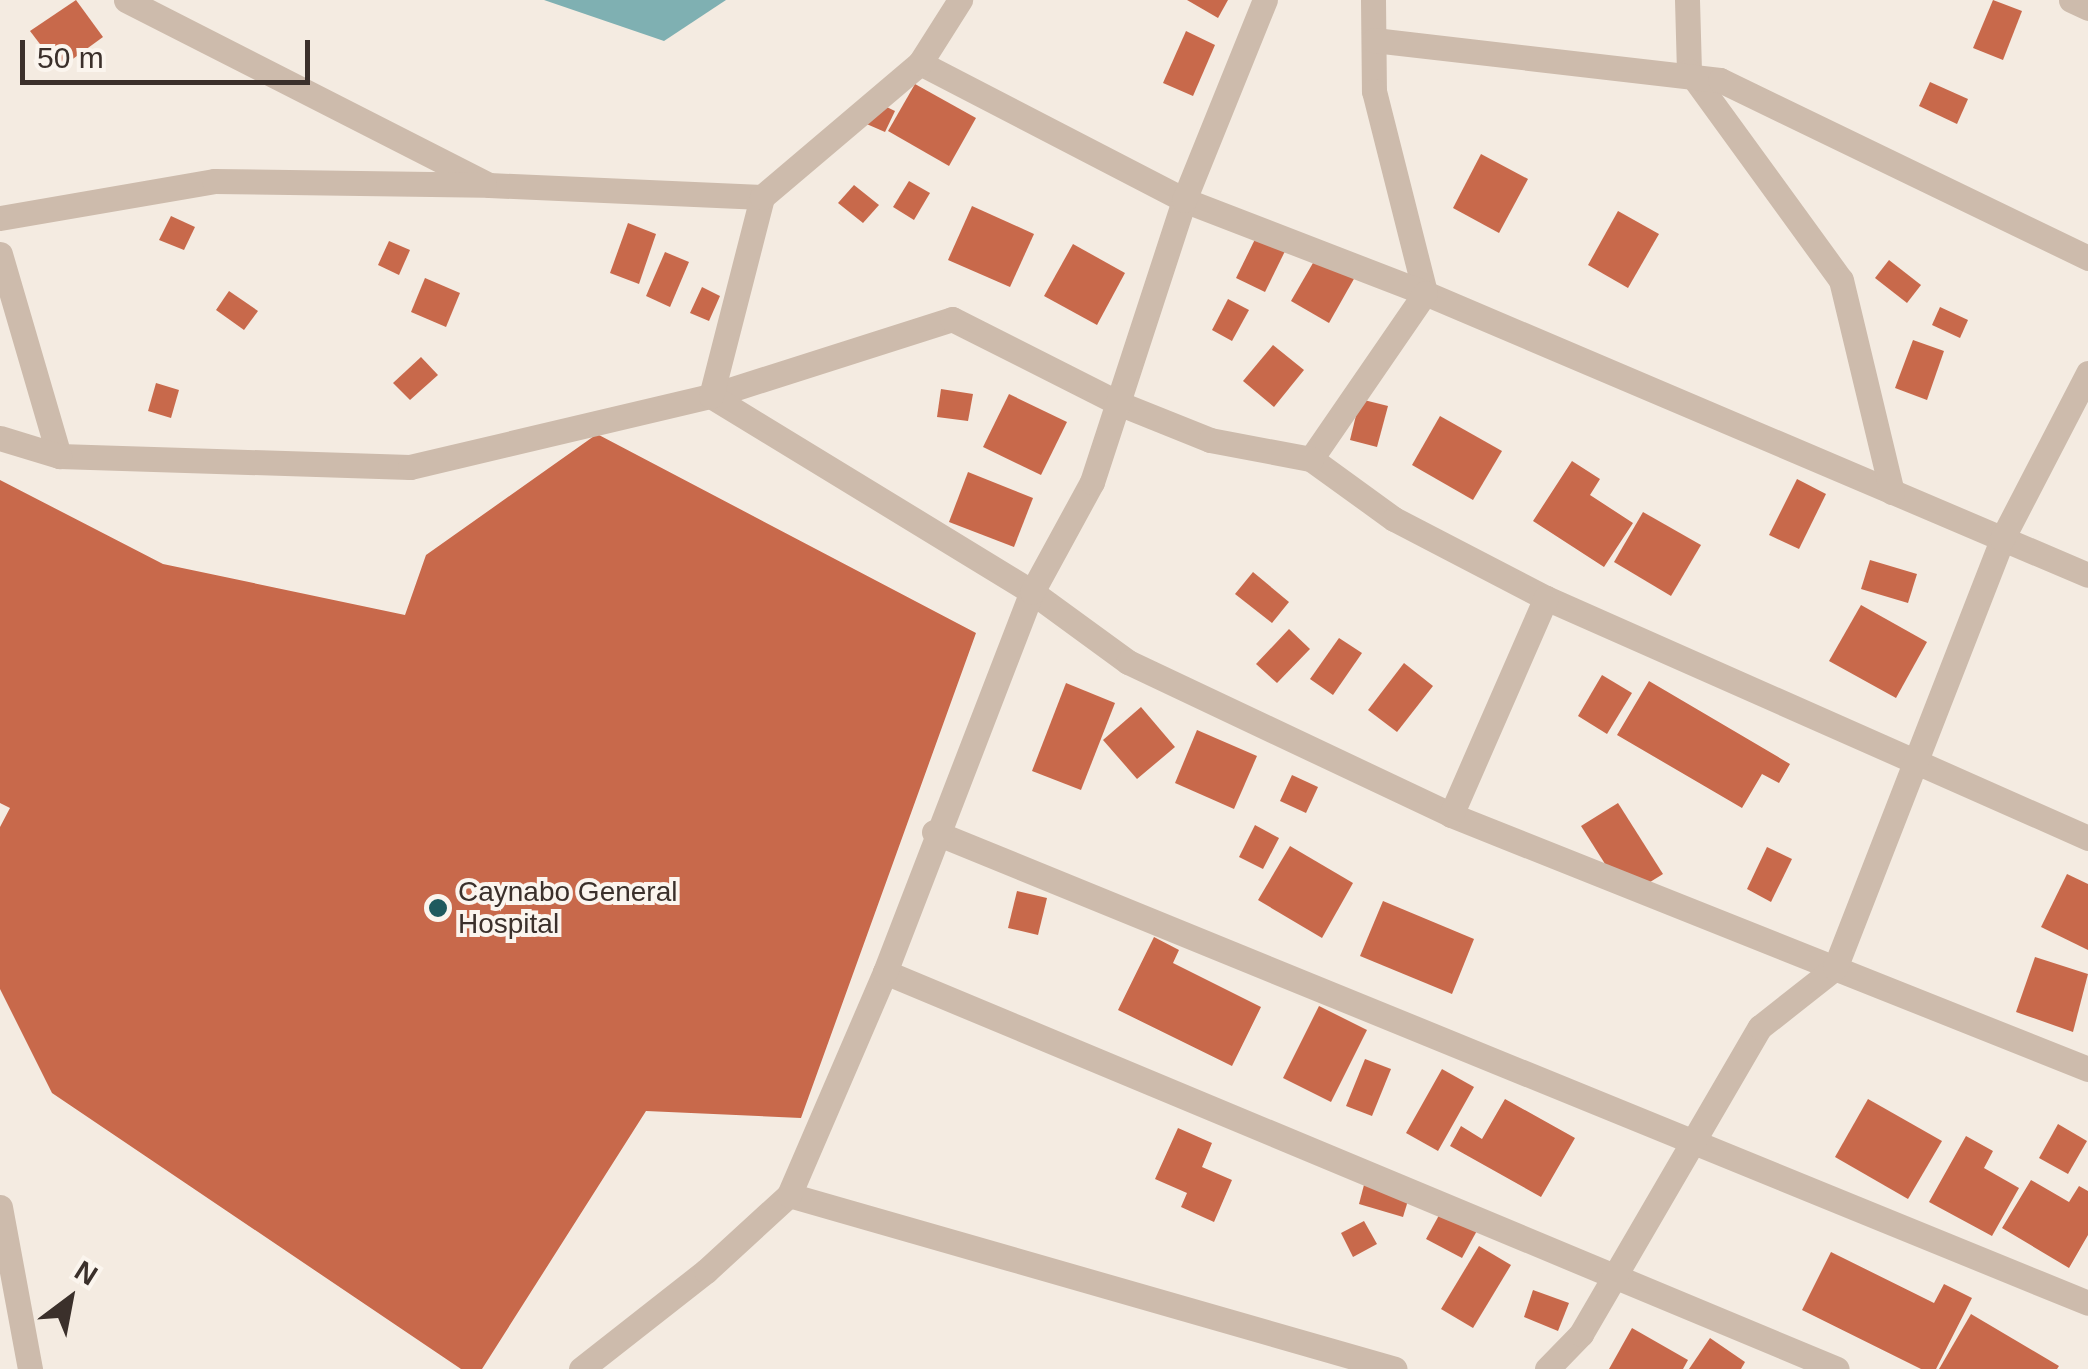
<!DOCTYPE html>
<html>
<head>
<meta charset="utf-8">
<style>
	body { margin:0 }
	#map { position:relative; width:2088px; height:1369px; overflow:hidden; background:#f4ebe1; font-family:Arial,sans-serif }
	div>[style] { position:absolute }
	.water>* { inset:0; background:#7fb0b2 }
	.building>* { inset:0; background:#c8694b }
	.minor>* { height:25px; margin:-12.5px; padding:0 12.5px; transform-origin:12.5px; border-radius:12.5px; background:#cdbbac }
	.dots>* { width:28px; height:28px; translate:-50% -50%; box-sizing:border-box; border:5px solid #fbf5ee; border-radius:50% }
	span { translate:-50% -50%; white-space:nowrap; text-align:center; line-height:1.15; -webkit-text-stroke:8px #fbf5ee; paint-order:stroke }
	.poi-label { font-size:28px; color:#3b302b }
	.left { translate:0 -50%; text-align:left }
	.north { position:absolute; left:20px; top:1249px; width:100px; height:100px; -webkit-text-stroke:8px #fbf5ee; paint-order:stroke; rotate:32deg; font-size:28px; font-weight:700; line-height:40px; text-align:center; color:#3b302b }
	.north::after { content:''; display:block; margin:auto; width:35px; height:45px; background:#3b302b; clip-path:polygon(50% 0,100% 100%,50% 72%,0 100%) }
	.scale { position:absolute; left:20px; top:40px; width:290px; height:45px; box-sizing:border-box; border:5px solid #3b302b; border-top:0; padding-left:12px; font-size:30px; line-height:35px; white-space:nowrap; color:#3b302b; -webkit-text-stroke:8px #fbf5ee; paint-order:stroke }
</style>
</head>
<body>
<div id="map">
	<div class="water">
		<div style="clip-path:polygon(544px 0,726px 0,664px 41px)"></div>
	</div>
	<div class="building">
		<div style="clip-path:polygon(76px 0,103px 37px,59px 69px,30px 31px)"></div>
		<div style="clip-path:polygon(1187px 0,1228px 0,1218px 18px)"></div>
		<div style="clip-path:polygon(1993px 0,2022px 11px,2003px 60px,1973px 48px)"></div>
		<div style="clip-path:polygon(1186px 31px,1215px 45px,1193px 96px,1163px 83px)"></div>
		<div style="clip-path:polygon(1930px 82px,1968px 99px,1957px 124px,1919px 106px)"></div>
		<div style="clip-path:polygon(915px 84px,976px 118px,949px 166px,888px 131px)"></div>
		<div style="clip-path:polygon(872px 100px,895px 111px,885px 132px,862px 122px)"></div>
		<div style="clip-path:polygon(1481px 154px,1528px 179px,1499px 233px,1453px 208px)"></div>
		<div style="clip-path:polygon(909px 181px,930px 193px,914px 220px,893px 207px)"></div>
		<div style="clip-path:polygon(854px 185px,879px 205px,863px 223px,838px 203px)"></div>
		<div style="clip-path:polygon(972px 206px,1034px 234px,1010px 287px,948px 260px)"></div>
		<div style="clip-path:polygon(1618px 211px,1659px 234px,1628px 288px,1588px 265px)"></div>
		<div style="clip-path:polygon(171px 216px,195px 227px,184px 250px,159px 240px)"></div>
		<div style="clip-path:polygon(628px 223px,656px 234px,639px 284px,610px 273px)"></div>
		<div style="clip-path:polygon(1259px 231px,1288px 245px,1265px 292px,1236px 278px)"></div>
		<div style="clip-path:polygon(389px 241px,410px 250px,399px 275px,378px 265px)"></div>
		<div style="clip-path:polygon(1073px 244px,1125px 273px,1097px 325px,1044px 296px)"></div>
		<div style="clip-path:polygon(665px 252px,689px 262px,670px 307px,646px 296px)"></div>
		<div style="clip-path:polygon(1317px 256px,1355px 277px,1329px 323px,1291px 301px)"></div>
		<div style="clip-path:polygon(1889px 260px,1921px 285px,1907px 303px,1875px 278px)"></div>
		<div style="clip-path:polygon(425px 278px,460px 293px,446px 327px,411px 312px)"></div>
		<div style="clip-path:polygon(702px 287px,720px 296px,709px 321px,690px 313px)"></div>
		<div style="clip-path:polygon(229px 291px,258px 311px,244px 330px,216px 310px)"></div>
		<div style="clip-path:polygon(1228px 299px,1249px 310px,1232px 341px,1212px 330px)"></div>
		<div style="clip-path:polygon(1940px 307px,1968px 320px,1960px 338px,1932px 325px)"></div>
		<div style="clip-path:polygon(1913px 340px,1944px 351px,1927px 400px,1895px 388px)"></div>
		<div style="clip-path:polygon(1273px 345px,1304px 370px,1274px 407px,1243px 381px)"></div>
		<div style="clip-path:polygon(421px 357px,438px 375px,410px 400px,393px 383px)"></div>
		<div style="clip-path:polygon(156px 383px,179px 390px,171px 418px,148px 411px)"></div>
		<div style="clip-path:polygon(941px 389px,973px 394px,968px 421px,937px 417px)"></div>
		<div style="clip-path:polygon(1009px 394px,1067px 422px,1041px 475px,983px 447px)"></div>
		<div style="clip-path:polygon(1360px 399px,1388px 406px,1377px 447px,1350px 440px)"></div>
		<div style="clip-path:polygon(1440px 416px,1502px 451px,1473px 500px,1412px 465px)"></div>
		<div style="clip-path:polygon(597px 434px,976px 633px,801px 1118px,646px 1111px,482px 1369px,461px 1369px,52px 1093px,0 989px,0 827px,10px 808px,0 803px,0 480px,163px 564px,405px 615px,426px 555px)"></div>
		<div style="clip-path:polygon(1572px 461px,1600px 479px,1590px 495px,1633px 523px,1604px 567px,1533px 521px)"></div>
		<div style="clip-path:polygon(968px 472px,1033px 498px,1014px 547px,949px 522px)"></div>
		<div style="clip-path:polygon(1797px 479px,1826px 494px,1799px 549px,1769px 535px)"></div>
		<div style="clip-path:polygon(1643px 512px,1701px 545px,1671px 596px,1614px 562px)"></div>
		<div style="clip-path:polygon(1870px 560px,1917px 574px,1908px 603px,1861px 589px)"></div>
		<div style="clip-path:polygon(1253px 572px,1289px 602px,1272px 623px,1235px 594px)"></div>
		<div style="clip-path:polygon(1861px 605px,1927px 642px,1896px 698px,1829px 661px)"></div>
		<div style="clip-path:polygon(1289px 629px,1310px 649px,1277px 683px,1256px 664px)"></div>
		<div style="clip-path:polygon(1339px 638px,1362px 653px,1333px 695px,1310px 679px)"></div>
		<div style="clip-path:polygon(1404px 663px,1433px 686px,1397px 732px,1368px 710px)"></div>
		<div style="clip-path:polygon(1602px 675px,1632px 693px,1607px 734px,1578px 716px)"></div>
		<div style="clip-path:polygon(1649px 681px,1790px 764px,1779px 783px,1762px 774px,1742px 808px,1617px 735px)"></div>
		<div style="clip-path:polygon(1066px 683px,1115px 703px,1081px 790px,1032px 771px)"></div>
		<div style="clip-path:polygon(1141px 707px,1175px 747px,1137px 779px,1103px 740px)"></div>
		<div style="clip-path:polygon(1197px 730px,1257px 756px,1234px 809px,1175px 783px)"></div>
		<div style="clip-path:polygon(1292px 775px,1318px 787px,1306px 813px,1280px 801px)"></div>
		<div style="clip-path:polygon(1618px 803px,1663px 874px,1626px 897px,1581px 826px)"></div>
		<div style="clip-path:polygon(1255px 825px,1279px 838px,1263px 869px,1239px 857px)"></div>
		<div style="clip-path:polygon(1290px 846px,1353px 883px,1322px 938px,1258px 900px)"></div>
		<div style="clip-path:polygon(1767px 847px,1792px 859px,1771px 902px,1747px 889px)"></div>
		<div style="clip-path:polygon(2067px 874px,2088px 884px,2088px 950px,2041px 927px)"></div>
		<div style="clip-path:polygon(1017px 891px,1047px 898px,1038px 935px,1008px 928px)"></div>
		<div style="clip-path:polygon(1383px 901px,1474px 939px,1452px 994px,1360px 956px)"></div>
		<div style="clip-path:polygon(1154px 937px,1179px 950px,1173px 963px,1261px 1007px,1232px 1066px,1118px 1010px)"></div>
		<div style="clip-path:polygon(2035px 957px,2088px 974px,2073px 1032px,2016px 1012px)"></div>
		<div style="clip-path:polygon(1319px 1006px,1367px 1030px,1331px 1102px,1283px 1078px)"></div>
		<div style="clip-path:polygon(1365px 1059px,1391px 1069px,1372px 1116px,1346px 1106px)"></div>
		<div style="clip-path:polygon(1442px 1069px,1474px 1087px,1438px 1151px,1406px 1133px)"></div>
		<div style="clip-path:polygon(1505px 1099px,1575px 1138px,1541px 1197px,1450px 1146px,1461px 1126px,1482px 1139px)"></div>
		<div style="clip-path:polygon(1868px 1099px,1942px 1141px,1908px 1199px,1835px 1157px)"></div>
		<div style="clip-path:polygon(2058px 1124px,2087px 1141px,2068px 1174px,2039px 1158px)"></div>
		<div style="clip-path:polygon(1178px 1128px,1212px 1143px,1202px 1167px,1232px 1180px,1214px 1222px,1181px 1207px,1187px 1193px,1155px 1179px)"></div>
		<div style="clip-path:polygon(1966px 1136px,1993px 1151px,1984px 1168px,2019px 1188px,1992px 1236px,1929px 1202px)"></div>
		<div style="clip-path:polygon(2031px 1180px,2069px 1202px,2079px 1186px,2088px 1191px,2088px 1235px,2069px 1268px,2002px 1228px)"></div>
		<div style="clip-path:polygon(1365px 1181px,1410px 1194px,1403px 1217px,1359px 1204px)"></div>
		<div style="clip-path:polygon(1443px 1208px,1479px 1227px,1462px 1258px,1426px 1239px)"></div>
		<div style="clip-path:polygon(1364px 1221px,1377px 1244px,1353px 1257px,1341px 1233px)"></div>
		<div style="clip-path:polygon(1479px 1246px,1511px 1265px,1473px 1328px,1441px 1309px)"></div>
		<div style="clip-path:polygon(1831px 1252px,1934px 1303px,1944px 1284px,1972px 1298px,1936px 1369px,1921px 1369px,1802px 1310px)"></div>
		<div style="clip-path:polygon(1533px 1290px,1569px 1303px,1558px 1331px,1524px 1317px)"></div>
		<div style="clip-path:polygon(1971px 1314px,2059px 1366px,2057px 1369px,1939px 1369px)"></div>
		<div style="clip-path:polygon(1632px 1328px,1688px 1360px,1683px 1369px,1609px 1369px)"></div>
		<div style="clip-path:polygon(1710px 1338px,1745px 1362px,1741px 1369px,1689px 1369px)"></div>
	</div>
	<div class="minor">
		<div style="left:126px;top:0;width:407px;rotate:27deg"></div>
		<div style="left:489px;top:185px;width:273px;rotate:2.5deg"></div>
		<div style="left:1373px;top:0;width:91px;rotate:89.4deg"></div>
		<div style="left:1374px;top:91px;width:208px;rotate:75.8deg"></div>
		<div style="left:1425px;top:293px;width:720px;rotate:23.04deg"></div>
		<div style="left:1687px;top:0;width:71px;rotate:88.4deg"></div>
		<div style="left:1689px;top:71px;width:258px;rotate:54deg"></div>
		<div style="left:1841px;top:280px;width:218px;rotate:76.5deg"></div>
		<div style="left:2071px;top:0;width:19px;rotate:25deg"></div>
		<div style="left:1374px;top:40px;width:348px;rotate:6.6deg"></div>
		<div style="left:1720px;top:80px;width:409px;rotate:25.8deg"></div>
		<div style="left:920px;top:63px;width:297px;rotate:27.4deg"></div>
		<div style="left:1184px;top:200px;width:258px;rotate:21.1deg"></div>
		<div style="left:1425px;top:293px;width:201px;rotate:124.5deg"></div>
		<div style="left:1311px;top:459px;width:102px;rotate:35.9deg"></div>
		<div style="left:1394px;top:519px;width:171px;rotate:27.5deg"></div>
		<div style="left:1546px;top:598px;width:593px;rotate:23.88deg"></div>
		<div style="left:0;top:218px;width:217px;rotate:-9.8deg"></div>
		<div style="left:214px;top:181px;width:270px;rotate:0.8deg"></div>
		<div style="left:0;top:254px;width:210px;rotate:73.7deg"></div>
		<div style="left:59px;top:456px;width:351px;rotate:1.8deg"></div>
		<div style="left:410px;top:467px;width:309px;rotate:-13.3deg"></div>
		<div style="left:711px;top:396px;width:253px;rotate:-17.7deg"></div>
		<div style="left:952px;top:319px;width:186px;rotate:26.8deg"></div>
		<div style="left:1118px;top:403px;width:99px;rotate:21.9deg"></div>
		<div style="left:1210px;top:440px;width:103px;rotate:10.7deg"></div>
		<div style="left:711px;top:396px;width:376px;rotate:31.4deg"></div>
		<div style="left:1032px;top:592px;width:119px;rotate:36.1deg"></div>
		<div style="left:1128px;top:662px;width:357px;rotate:25.3deg"></div>
		<div style="left:1451px;top:815px;width:686px;rotate:21.74deg"></div>
		<div style="left:711px;top:396px;width:205px;rotate:-75.6deg"></div>
		<div style="left:762px;top:197px;width:207px;rotate:-40.3deg"></div>
		<div style="left:920px;top:63px;width:75px;rotate:-57.6deg"></div>
		<div style="left:0;top:438px;width:62px;rotate:17deg"></div>
		<div style="left:1451px;top:815px;width:237px;rotate:-66.4deg"></div>
		<div style="left:934px;top:832px;width:1246px;rotate:22.2deg"></div>
		<div style="left:885px;top:972px;width:1031px;rotate:22.64deg"></div>
		<div style="left:789px;top:1195px;width:630px;rotate:16.02deg"></div>
		<div style="left:0;top:1207px;width:165px;rotate:79.5deg"></div>
		<div style="left:581px;top:1369px;width:159px;rotate:-38.1deg"></div>
		<div style="left:706px;top:1271px;width:113px;rotate:-42.5deg"></div>
		<div style="left:789px;top:1195px;width:243px;rotate:-66.7deg"></div>
		<div style="left:885px;top:972px;width:407px;rotate:-68.9deg"></div>
		<div style="left:1032px;top:592px;width:125px;rotate:-61.4deg"></div>
		<div style="left:1092px;top:482px;width:297px;rotate:-71.9deg"></div>
		<div style="left:1184px;top:200px;width:216px;rotate:-68deg"></div>
		<div style="left:1547px;top:1369px;width:49px;rotate:-45.8deg"></div>
		<div style="left:1581px;top:1334px;width:355px;rotate:-59.8deg"></div>
		<div style="left:1760px;top:1027px;width:95px;rotate:-38.2deg"></div>
		<div style="left:1835px;top:968px;width:460px;rotate:-68.7deg"></div>
		<div style="left:2002px;top:539px;width:187px;rotate:-62.6deg"></div>
	</div>
	<div class="dots">
		<div style="left:438px;top:908px;background:#1f5a5e"></div>
	</div>
	<div class="poi-label">
		<span class="left" style="left:458px;top:908px">Caynabo General<br>Hospital</span>
	</div>
	<div class="north">N</div>
	<div class="scale">50 m</div>
</div>
</body>
</html>
